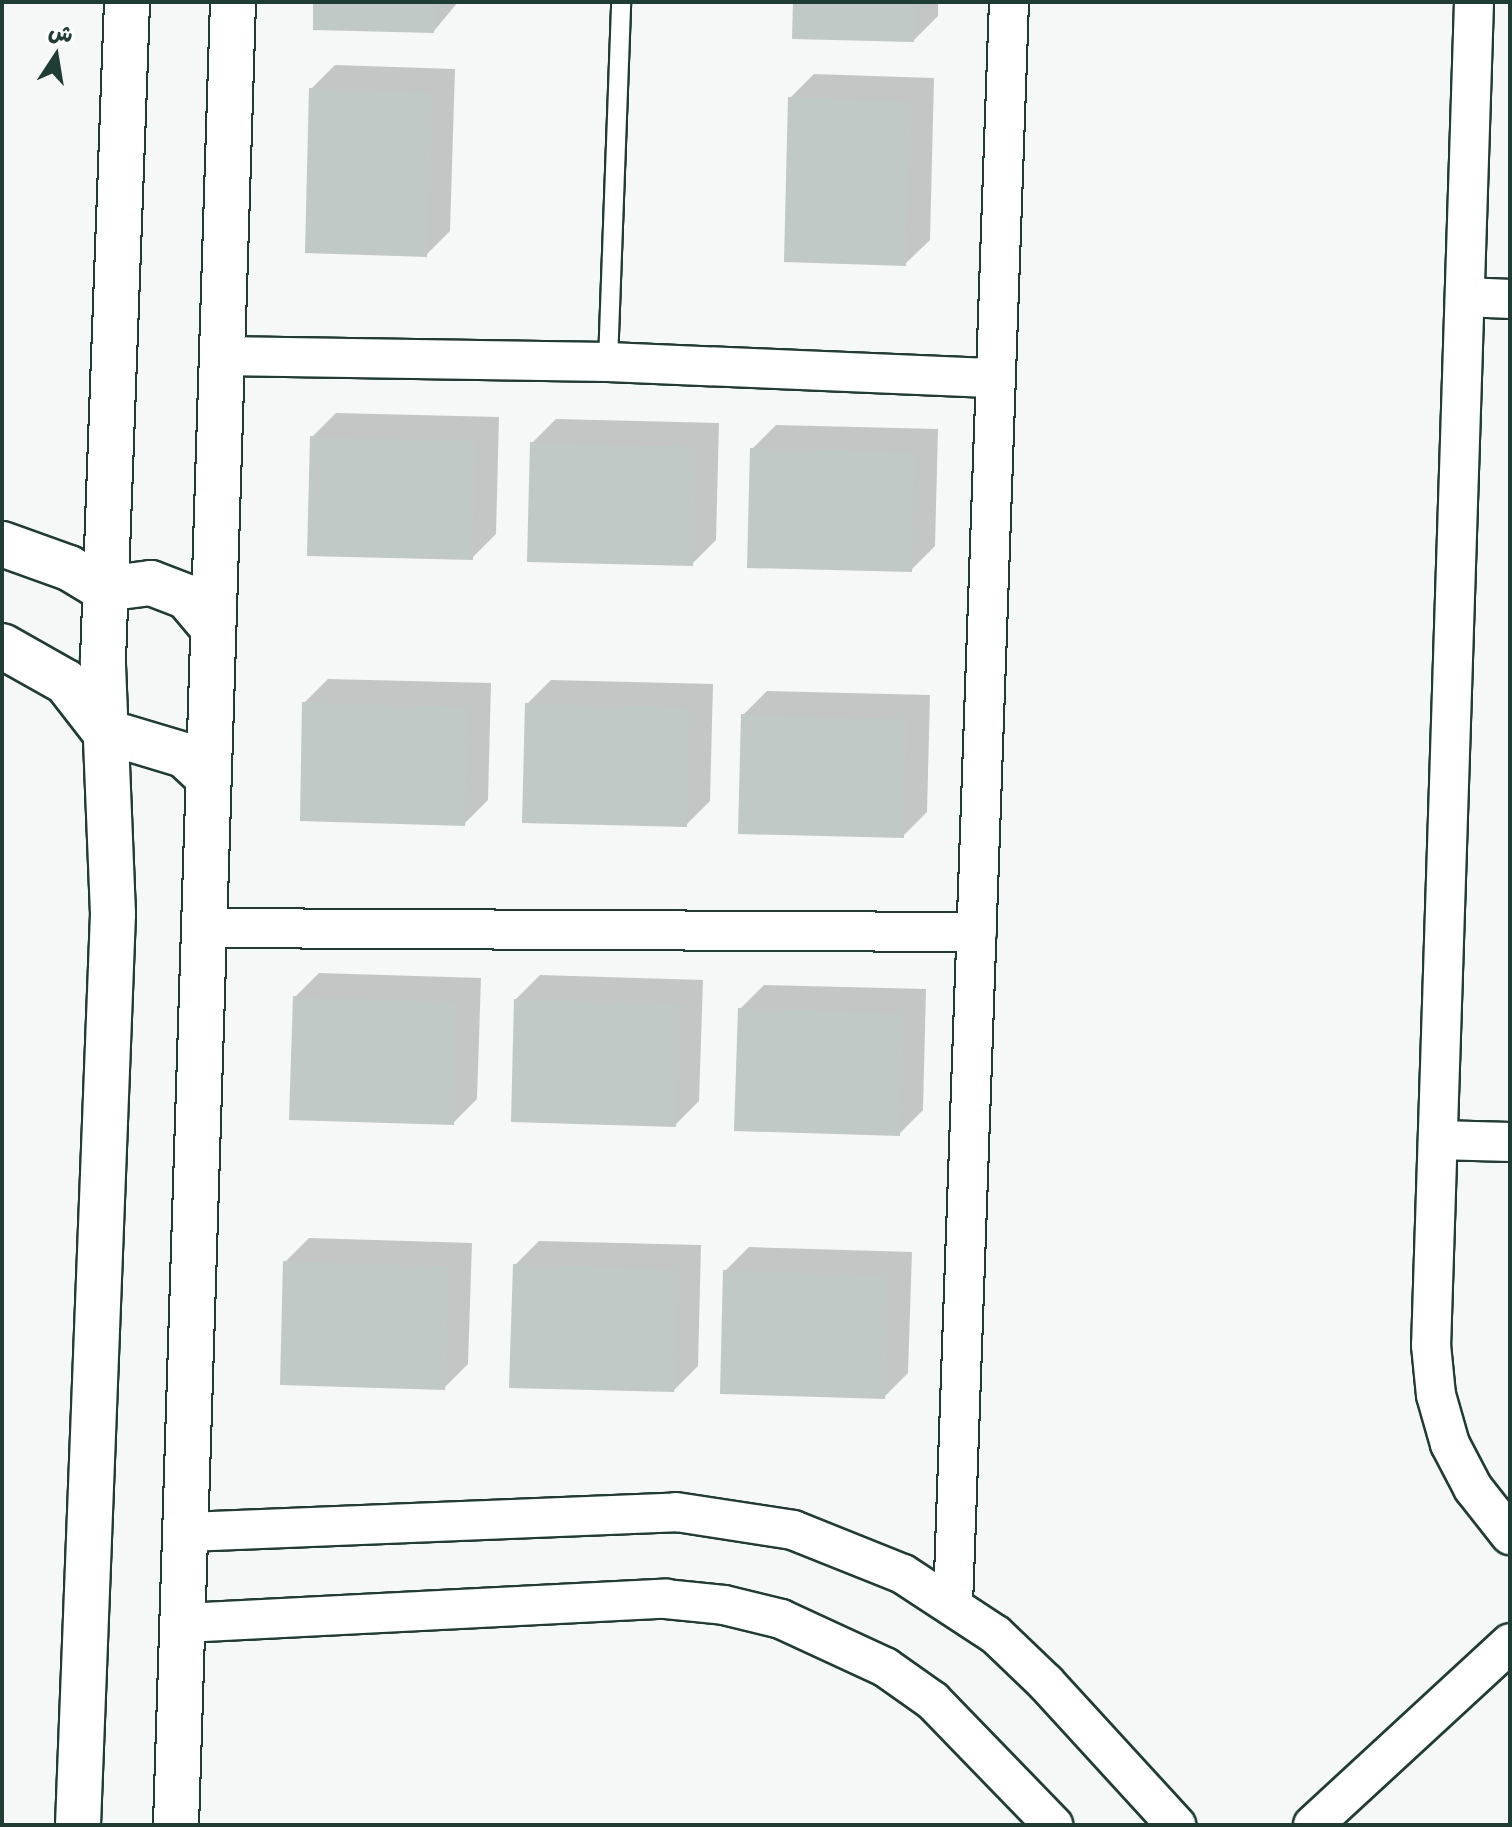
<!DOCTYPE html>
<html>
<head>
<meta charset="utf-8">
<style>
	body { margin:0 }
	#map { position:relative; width:1512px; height:1827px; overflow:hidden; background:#f6f7f7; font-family:"Patrick Hand","Playpen Sans Arabic",sans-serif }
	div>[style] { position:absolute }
	.shadow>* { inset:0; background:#0003 }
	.building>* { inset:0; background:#c0c9c6 }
	.roads { filter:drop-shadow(2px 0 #1f3d34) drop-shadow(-2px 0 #1f3d34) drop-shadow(0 2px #1f3d34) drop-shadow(0 -2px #1f3d34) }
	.lane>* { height:18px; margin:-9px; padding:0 9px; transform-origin:9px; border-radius:9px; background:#fff }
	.street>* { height:38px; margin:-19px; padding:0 19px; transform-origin:19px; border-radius:19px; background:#fff }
	.secondary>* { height:44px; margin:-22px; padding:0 22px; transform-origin:22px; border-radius:22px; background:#fff }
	span { translate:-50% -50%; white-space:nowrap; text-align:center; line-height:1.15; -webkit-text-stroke:8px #fff; paint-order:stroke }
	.frame { position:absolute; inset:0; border:4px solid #1f3d34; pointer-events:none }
	.north { position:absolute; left:16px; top:16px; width:80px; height:80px; -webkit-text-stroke:6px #fff; paint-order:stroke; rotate:12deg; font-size:22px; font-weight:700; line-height:32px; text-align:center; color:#1f3d34 }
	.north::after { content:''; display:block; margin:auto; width:28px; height:36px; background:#1f3d34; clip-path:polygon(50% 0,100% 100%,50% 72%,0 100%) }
</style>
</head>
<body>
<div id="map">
	<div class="shadow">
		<div style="clip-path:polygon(315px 2px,458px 2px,434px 31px)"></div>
		<div style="clip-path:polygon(795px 2px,938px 2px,938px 16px,914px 40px)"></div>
		<div style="clip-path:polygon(335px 65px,455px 69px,450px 231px,426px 255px,311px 89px)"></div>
		<div style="clip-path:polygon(814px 74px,934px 78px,930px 240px,905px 264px,790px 98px)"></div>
		<div style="clip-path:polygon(336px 413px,499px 417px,496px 534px,472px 558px,312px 437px)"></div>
		<div style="clip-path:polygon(556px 419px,719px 423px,716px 540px,692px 564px,532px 443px)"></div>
		<div style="clip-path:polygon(776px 425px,938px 429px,935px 546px,911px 570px,752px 449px)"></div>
		<div style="clip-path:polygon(328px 679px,491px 683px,488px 800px,464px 824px,304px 703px)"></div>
		<div style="clip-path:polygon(551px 680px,713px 684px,710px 801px,686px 825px,527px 704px)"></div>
		<div style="clip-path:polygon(767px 691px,930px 695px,927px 812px,903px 836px,743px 715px)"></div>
		<div style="clip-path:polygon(319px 973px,481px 978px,477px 1099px,453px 1123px,295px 997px)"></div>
		<div style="clip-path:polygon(540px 975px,703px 980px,699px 1101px,675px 1125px,516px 999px)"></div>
		<div style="clip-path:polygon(764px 985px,926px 989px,923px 1110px,899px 1134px,740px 1009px)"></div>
		<div style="clip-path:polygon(309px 1238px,472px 1243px,468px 1364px,444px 1388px,285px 1262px)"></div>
		<div style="clip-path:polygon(539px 1241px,701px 1245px,698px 1366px,674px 1390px,515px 1265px)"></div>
		<div style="clip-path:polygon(749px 1247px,912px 1252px,908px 1373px,884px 1397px,725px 1271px)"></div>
	</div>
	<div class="building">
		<div style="clip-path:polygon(313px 2px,435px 2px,434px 33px,313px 30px)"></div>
		<div style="clip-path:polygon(793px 2px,915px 2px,914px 42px,792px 39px)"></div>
		<div style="clip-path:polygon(309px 88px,432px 92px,427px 257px,305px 253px)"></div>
		<div style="clip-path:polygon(788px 97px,911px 101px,906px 266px,784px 262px)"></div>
		<div style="clip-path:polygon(310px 436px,476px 441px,473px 560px,307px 556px)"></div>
		<div style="clip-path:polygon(530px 442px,695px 447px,693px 566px,527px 562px)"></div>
		<div style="clip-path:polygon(750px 448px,915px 452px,912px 572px,747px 568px)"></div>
		<div style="clip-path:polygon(302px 702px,468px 707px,465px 826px,300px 821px)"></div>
		<div style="clip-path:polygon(525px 703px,690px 707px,687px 827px,522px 823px)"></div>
		<div style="clip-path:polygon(741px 714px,907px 719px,904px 838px,738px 834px)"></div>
		<div style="clip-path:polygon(293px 996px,458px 1002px,454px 1125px,289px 1120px)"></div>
		<div style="clip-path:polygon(514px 999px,679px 1003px,676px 1127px,511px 1122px)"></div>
		<div style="clip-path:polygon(738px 1008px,903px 1013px,900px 1136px,734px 1131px)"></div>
		<div style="clip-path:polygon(283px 1261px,449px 1266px,445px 1390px,280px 1385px)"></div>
		<div style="clip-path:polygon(513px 1264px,678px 1269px,674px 1392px,509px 1388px)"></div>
		<div style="clip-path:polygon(723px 1270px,888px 1275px,885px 1399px,720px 1394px)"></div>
	</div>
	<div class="roads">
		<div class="lane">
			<div style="left:608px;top:362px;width:360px;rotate:-87.9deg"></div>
		</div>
		<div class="street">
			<div style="left:1474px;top:2px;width:1344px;rotate:91.83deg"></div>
			<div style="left:1431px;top:1345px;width:50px;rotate:84.3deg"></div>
			<div style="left:1436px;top:1395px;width:51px;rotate:74.1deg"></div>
			<div style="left:1450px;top:1444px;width:50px;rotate:62.4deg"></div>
			<div style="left:1473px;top:1488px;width:60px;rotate:51.8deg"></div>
			<div style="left:1465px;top:297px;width:45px;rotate:2.5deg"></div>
			<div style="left:221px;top:356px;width:387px;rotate:0.9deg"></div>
			<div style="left:608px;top:362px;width:388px;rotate:2.4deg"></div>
			<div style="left:205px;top:928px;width:772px;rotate:0.3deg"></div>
			<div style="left:1438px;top:1140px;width:72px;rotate:1.6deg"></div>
			<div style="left:187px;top:1532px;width:489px;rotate:-2.3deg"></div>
			<div style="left:676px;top:1512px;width:118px;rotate:8.7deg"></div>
			<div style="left:793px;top:1530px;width:118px;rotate:21.8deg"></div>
			<div style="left:903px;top:1574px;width:111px;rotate:33.3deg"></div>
			<div style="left:996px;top:1635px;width:69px;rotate:43.8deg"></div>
			<div style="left:1046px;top:1683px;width:193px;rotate:47.5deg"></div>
			<div style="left:953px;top:1605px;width:1604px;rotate:-88deg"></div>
			<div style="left:184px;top:1623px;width:483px;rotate:-2.9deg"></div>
			<div style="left:666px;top:1599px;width:58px;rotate:5.9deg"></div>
			<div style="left:724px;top:1605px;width:59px;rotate:13.8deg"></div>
			<div style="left:781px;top:1619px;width:115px;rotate:24.8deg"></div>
			<div style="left:885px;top:1667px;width:59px;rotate:35.3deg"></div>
			<div style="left:933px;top:1701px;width:173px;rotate:45.9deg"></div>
			<div style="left:1313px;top:1825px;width:268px;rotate:-42.7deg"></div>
		</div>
		<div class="secondary">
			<div style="left:2px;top:544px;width:71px;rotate:19.7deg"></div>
			<div style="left:69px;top:568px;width:41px;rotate:31deg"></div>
			<div style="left:104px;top:589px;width:47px;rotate:-7.3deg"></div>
			<div style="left:151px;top:583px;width:39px;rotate:21deg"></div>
			<div style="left:187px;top:597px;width:40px;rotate:50deg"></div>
			<div style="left:2px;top:646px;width:73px;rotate:29.4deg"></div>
			<div style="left:66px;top:682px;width:62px;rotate:52.2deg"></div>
			<div style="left:104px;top:731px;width:84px;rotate:16.7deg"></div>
			<div style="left:184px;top:755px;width:34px;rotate:43deg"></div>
			<div style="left:78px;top:1825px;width:912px;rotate:-87.8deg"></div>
			<div style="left:113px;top:914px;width:254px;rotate:-92.3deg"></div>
			<div style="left:103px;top:660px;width:658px;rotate:-87.91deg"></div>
			<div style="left:176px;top:1825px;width:1824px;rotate:-88.21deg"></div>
		</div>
	</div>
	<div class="frame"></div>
	<div class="north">ش</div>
</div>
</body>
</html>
